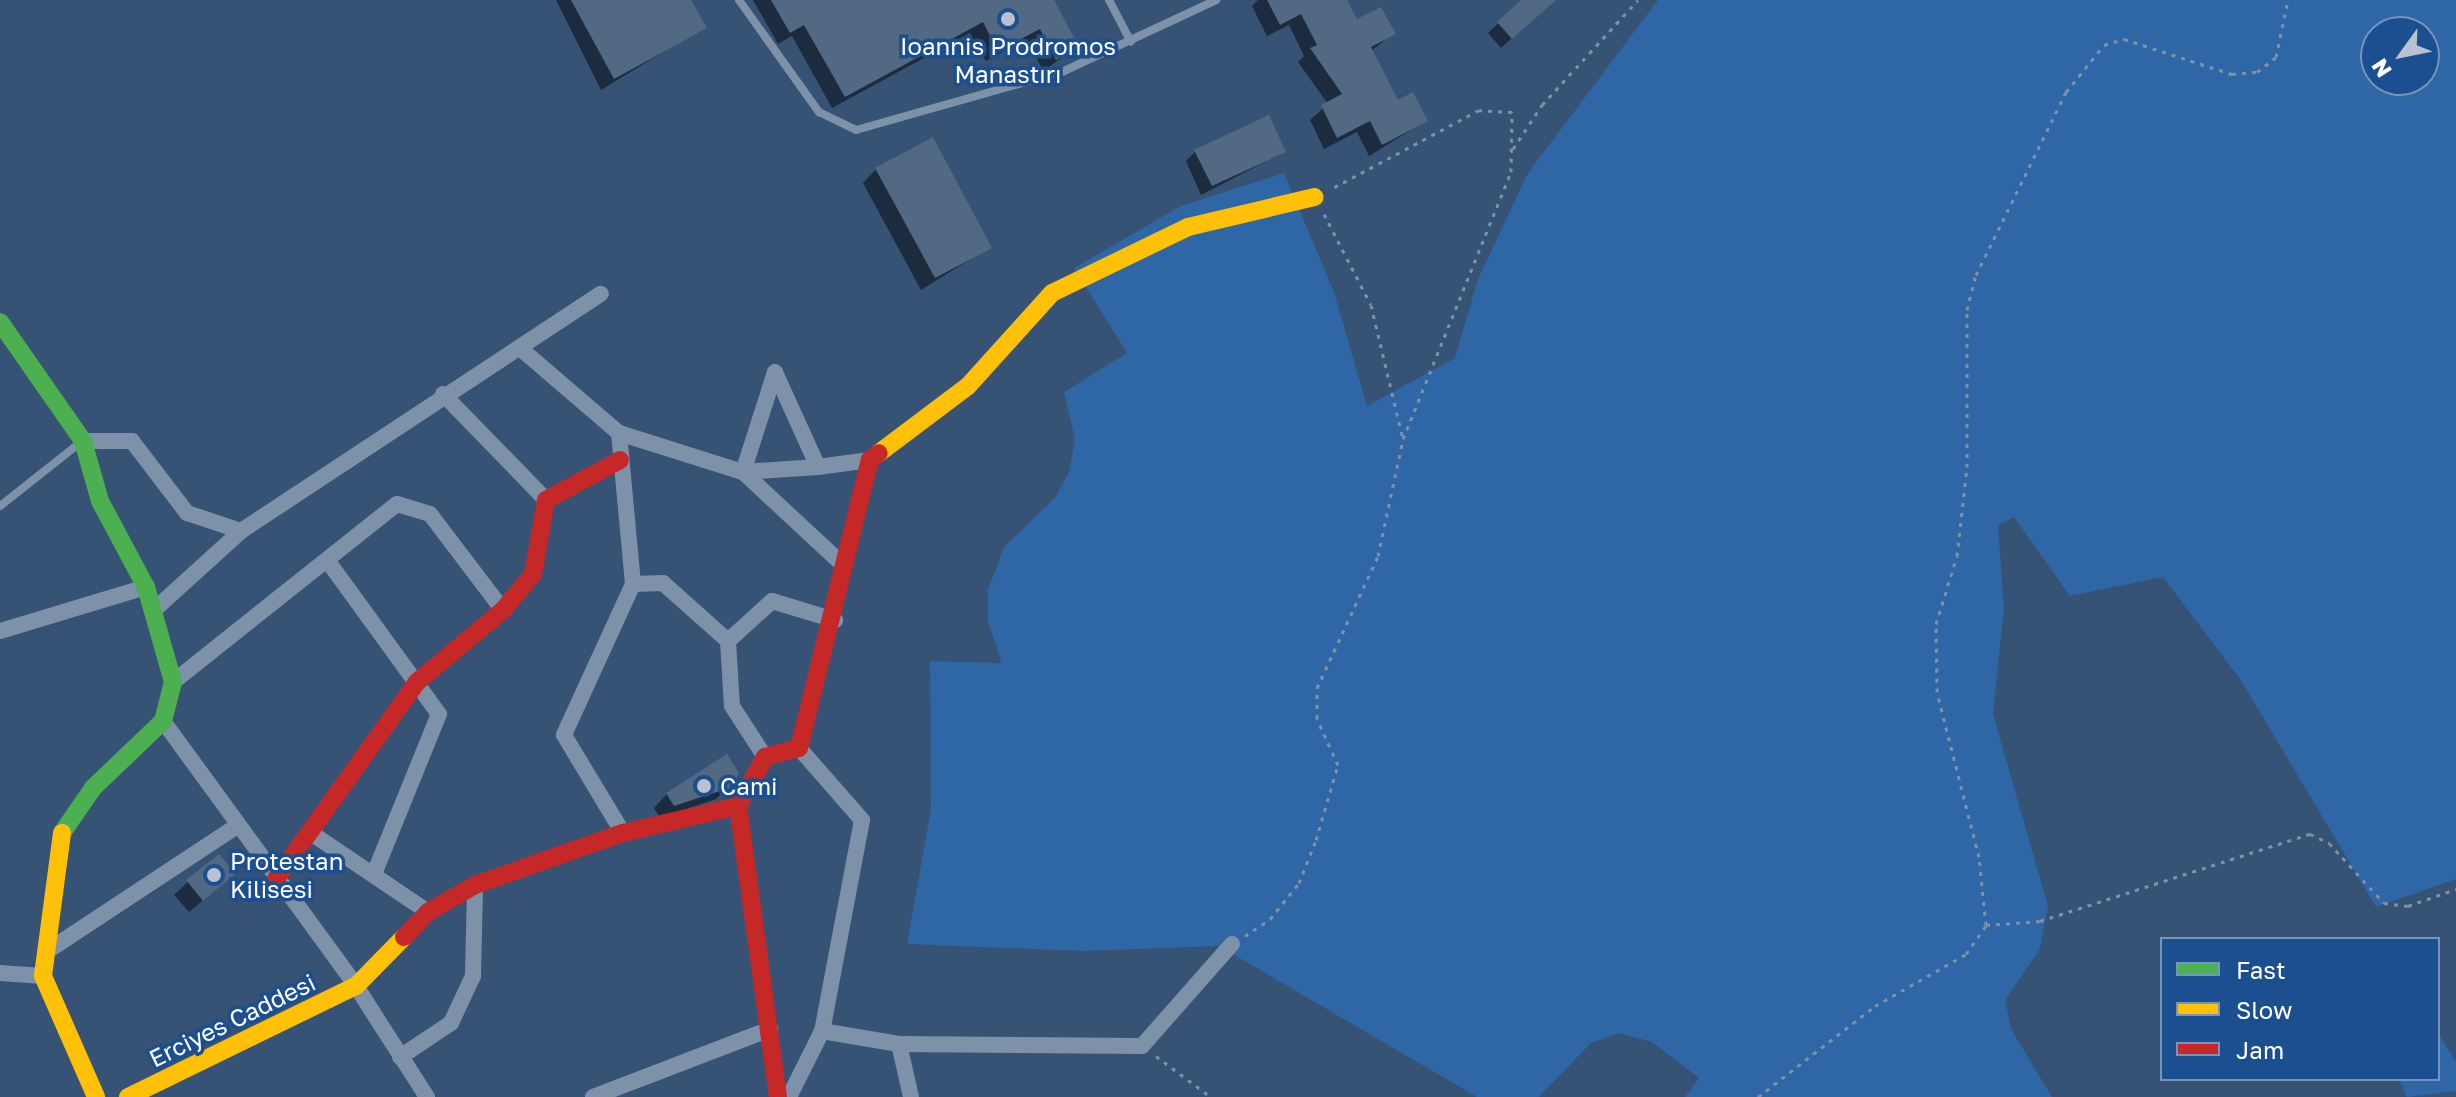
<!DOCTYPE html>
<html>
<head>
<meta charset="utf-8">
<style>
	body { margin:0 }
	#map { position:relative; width:2456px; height:1097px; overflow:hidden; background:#365274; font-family:"Golos Text",sans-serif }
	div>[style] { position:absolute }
	.green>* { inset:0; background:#2f66a5 }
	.shadow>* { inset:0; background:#0007 }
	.building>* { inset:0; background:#526984 }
	.path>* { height:3px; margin-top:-1.5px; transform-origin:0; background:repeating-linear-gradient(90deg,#7d92a8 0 4px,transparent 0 10px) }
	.lane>* { height:8px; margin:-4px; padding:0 4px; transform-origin:4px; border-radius:4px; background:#7d92a8 }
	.street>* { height:16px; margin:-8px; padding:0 8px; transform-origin:8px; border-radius:8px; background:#7d92a8 }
	.fast>* { height:18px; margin:-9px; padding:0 9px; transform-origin:9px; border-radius:9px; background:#4caf50 }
	.slow>* { height:18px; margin:-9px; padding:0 9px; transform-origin:9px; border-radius:9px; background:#ffc107 }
	.jam>* { height:18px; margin:-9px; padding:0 9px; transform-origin:9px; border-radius:9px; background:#c62828 }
	.dots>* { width:22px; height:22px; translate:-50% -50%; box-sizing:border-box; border:4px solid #1b4f8f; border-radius:50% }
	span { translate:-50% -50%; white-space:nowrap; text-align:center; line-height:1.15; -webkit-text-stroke:7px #1b4f8f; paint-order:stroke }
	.poi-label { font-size:24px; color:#fff }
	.left { translate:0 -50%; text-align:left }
	.street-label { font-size:24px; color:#fff }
	.legend { position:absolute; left:2160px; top:937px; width:280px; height:144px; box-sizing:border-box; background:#1b4f8f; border:2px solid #7695bc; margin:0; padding:10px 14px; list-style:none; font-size:24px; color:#fff }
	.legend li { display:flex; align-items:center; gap:16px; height:40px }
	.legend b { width:40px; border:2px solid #7695bc }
	.north { position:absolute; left:2360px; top:16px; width:80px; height:80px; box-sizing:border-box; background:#1b4f8f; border:2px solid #7695bc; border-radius:50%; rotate:237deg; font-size:22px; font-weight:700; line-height:32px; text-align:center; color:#fff }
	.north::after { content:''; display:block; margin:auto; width:28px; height:36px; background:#b9c2ce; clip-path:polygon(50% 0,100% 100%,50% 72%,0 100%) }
</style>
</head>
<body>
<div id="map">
	<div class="green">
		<div style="clip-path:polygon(evenodd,1658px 0,2456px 0,2456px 879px,2376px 907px,2242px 682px,2163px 577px,2070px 596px,2014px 517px,1998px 525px,2004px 609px,1993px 714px,2048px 906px,2040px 949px,2005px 1000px,2011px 1029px,2052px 1097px,1685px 1097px,1699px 1078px,1652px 1042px,1619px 1033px,1591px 1043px,1539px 1097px,1477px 1097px,1219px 946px,1083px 951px,907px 944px,931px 809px,930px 661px,1002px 663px,988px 621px,988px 590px,1004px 547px,1055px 498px,1069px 472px,1075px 439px,1064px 392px,1127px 353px,1074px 268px,1181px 206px,1284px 173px,1334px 292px,1367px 406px,1455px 358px,1478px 279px,1528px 173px,1658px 0,2376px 32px,2424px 32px,2424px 80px,2376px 80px,2376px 32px)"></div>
		<div style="clip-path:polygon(2438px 1033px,2456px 1062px,2456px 1091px,2407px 1097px,2399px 1079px,2438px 1079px)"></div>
	</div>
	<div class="shadow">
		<div style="clip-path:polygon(556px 0,689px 0,704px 27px,601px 90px)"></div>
		<div style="clip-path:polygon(753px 0,1052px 0,1077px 47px,1043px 71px,1027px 39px,986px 61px,970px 33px,832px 108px,792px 36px,778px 44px)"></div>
		<div style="clip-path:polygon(1258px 0,1345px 0,1356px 22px,1393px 34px,1371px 51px,1397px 102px,1426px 121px,1369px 156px,1357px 132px,1324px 149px,1310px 120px,1328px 104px,1298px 62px,1304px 56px,1289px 25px,1267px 36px,1252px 6px)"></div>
		<div style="clip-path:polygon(1524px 0,1554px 0,1501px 48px,1488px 33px)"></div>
		<div style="clip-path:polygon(1196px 151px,1284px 152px,1201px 195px,1186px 161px)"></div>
		<div style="clip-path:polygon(876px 169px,990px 247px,921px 290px,863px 183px)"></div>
		<div style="clip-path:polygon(730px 785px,716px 799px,660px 818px,654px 808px,667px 794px)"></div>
		<div style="clip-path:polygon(188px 882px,219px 887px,189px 912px,174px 895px)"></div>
	</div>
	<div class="building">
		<div style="clip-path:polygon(571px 0,691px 0,707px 28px,614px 79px)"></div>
		<div style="clip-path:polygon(771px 0,1054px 0,1079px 47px,1056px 60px,1040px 29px,998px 51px,983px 22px,845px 97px,804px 25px,790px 33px)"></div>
		<div style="clip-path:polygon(1267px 0,1347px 0,1357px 19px,1381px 7px,1396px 34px,1371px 47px,1398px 100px,1413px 92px,1428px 121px,1382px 145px,1370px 121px,1337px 138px,1321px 105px,1342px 94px,1310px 48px,1317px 45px,1301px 14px,1280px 25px)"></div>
		<div style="clip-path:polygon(1521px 0,1556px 0,1512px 39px,1497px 22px)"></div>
		<div style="clip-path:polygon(1269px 115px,1286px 152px,1212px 186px,1194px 150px)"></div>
		<div style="clip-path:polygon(933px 137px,992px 248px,935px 278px,875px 168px)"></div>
		<div style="clip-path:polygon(727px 754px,739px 773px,732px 787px,674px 806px,666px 793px)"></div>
		<div style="clip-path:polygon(219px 854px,235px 874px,203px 901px,186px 880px)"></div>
	</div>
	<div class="path">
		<div style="left:1513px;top:149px;width:53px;rotate:-56.6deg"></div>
		<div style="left:1542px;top:105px;width:142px;rotate:-47.6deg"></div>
		<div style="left:1324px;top:214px;width:102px;rotate:62.7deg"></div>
		<div style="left:1371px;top:305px;width:138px;rotate:76.6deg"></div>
		<div style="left:1986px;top:925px;width:54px;rotate:-4.2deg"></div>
		<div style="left:2040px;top:921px;width:284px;rotate:-17.9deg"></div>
		<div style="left:2310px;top:834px;width:21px;rotate:25deg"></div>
		<div style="left:2329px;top:843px;width:81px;rotate:47.5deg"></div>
		<div style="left:2384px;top:903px;width:24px;rotate:7deg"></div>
		<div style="left:2408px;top:906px;width:51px;rotate:-19.5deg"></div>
		<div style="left:1245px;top:936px;width:30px;rotate:-34deg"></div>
		<div style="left:1270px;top:919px;width:46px;rotate:-51.1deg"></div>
		<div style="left:1299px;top:883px;width:46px;rotate:-68.4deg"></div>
		<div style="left:1316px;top:840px;width:78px;rotate:-73.7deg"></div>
		<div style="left:1338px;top:765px;width:51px;rotate:-114.5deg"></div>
		<div style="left:1317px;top:719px;width:31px;rotate:-90deg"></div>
		<div style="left:1317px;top:688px;width:145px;rotate:-65.2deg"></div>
		<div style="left:1378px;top:556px;width:120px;rotate:-77.9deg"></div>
		<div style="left:1403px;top:439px;width:288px;rotate:-68deg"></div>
		<div style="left:1511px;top:172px;width:60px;rotate:-89deg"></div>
		<div style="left:1512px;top:112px;width:33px;rotate:-177deg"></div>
		<div style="left:1479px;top:110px;width:166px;rotate:151.9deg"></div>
		<div style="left:1156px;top:1056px;width:69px;rotate:36.7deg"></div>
		<div style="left:1758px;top:1097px;width:148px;rotate:-37.9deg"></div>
		<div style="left:1875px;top:1006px;width:105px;rotate:-29.7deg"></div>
		<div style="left:1966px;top:954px;width:35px;rotate:-55deg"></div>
		<div style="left:1986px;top:925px;width:68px;rotate:-95.9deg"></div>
		<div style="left:1979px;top:857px;width:170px;rotate:-104.3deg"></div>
		<div style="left:1937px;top:692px;width:68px;rotate:-90.8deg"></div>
		<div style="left:1936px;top:624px;width:71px;rotate:-72.8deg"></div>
		<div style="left:1957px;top:556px;width:90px;rotate:-83.6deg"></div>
		<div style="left:1967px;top:467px;width:157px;rotate:-90deg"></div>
		<div style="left:1967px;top:310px;width:36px;rotate:-76deg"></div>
		<div style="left:1976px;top:275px;width:204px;rotate:-63.8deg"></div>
		<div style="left:2066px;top:92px;width:60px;rotate:-51deg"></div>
		<div style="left:2104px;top:45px;width:21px;rotate:-17deg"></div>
		<div style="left:2124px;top:39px;width:114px;rotate:18deg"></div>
		<div style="left:2232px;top:74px;width:25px;rotate:-5deg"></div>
		<div style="left:2257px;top:72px;width:24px;rotate:-38deg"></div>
		<div style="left:2276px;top:57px;width:58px;rotate:-78.1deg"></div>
	</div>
	<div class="lane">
		<div style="left:739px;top:0;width:138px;rotate:54.5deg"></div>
		<div style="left:819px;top:112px;width:41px;rotate:25.9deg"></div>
		<div style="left:856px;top:130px;width:216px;rotate:-15.8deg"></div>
		<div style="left:1064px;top:71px;width:168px;rotate:-25deg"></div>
		<div style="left:1109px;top:0;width:47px;rotate:62.4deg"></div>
		<div style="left:0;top:506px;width:103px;rotate:-38.3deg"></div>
	</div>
	<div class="street">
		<div style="left:521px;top:349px;width:129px;rotate:40.6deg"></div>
		<div style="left:619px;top:433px;width:130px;rotate:17.5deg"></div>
		<div style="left:743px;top:472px;width:135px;rotate:42.9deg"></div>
		<div style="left:443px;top:394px;width:148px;rotate:45.8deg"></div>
		<div style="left:619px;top:433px;width:152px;rotate:84.7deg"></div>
		<div style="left:633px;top:584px;width:166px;rotate:114.6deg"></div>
		<div style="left:564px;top:735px;width:114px;rotate:59deg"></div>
		<div style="left:83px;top:441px;width:49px"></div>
		<div style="left:132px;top:441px;width:91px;rotate:52.6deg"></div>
		<div style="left:187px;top:513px;width:57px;rotate:18.4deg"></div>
		<div style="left:818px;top:467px;width:104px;rotate:-114.4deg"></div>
		<div style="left:775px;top:372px;width:105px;rotate:107.7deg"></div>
		<div style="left:743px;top:472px;width:75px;rotate:-3.8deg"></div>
		<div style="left:818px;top:467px;width:52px;rotate:-7.7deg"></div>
		<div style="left:327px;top:560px;width:190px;rotate:54deg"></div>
		<div style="left:439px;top:714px;width:170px;rotate:112.1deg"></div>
		<div style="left:633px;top:584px;width:30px;rotate:-2deg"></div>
		<div style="left:663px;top:583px;width:87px;rotate:41.7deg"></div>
		<div style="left:728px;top:641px;width:65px;rotate:86.5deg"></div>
		<div style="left:732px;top:706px;width:61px;rotate:57.1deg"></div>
		<div style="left:154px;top:610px;width:118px;rotate:-42.2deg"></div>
		<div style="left:241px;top:531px;width:431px;rotate:-33.4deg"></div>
		<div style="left:0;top:631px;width:152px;rotate:-16.8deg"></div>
		<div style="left:728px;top:641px;width:59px;rotate:-42.3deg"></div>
		<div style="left:772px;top:601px;width:66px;rotate:16.8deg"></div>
		<div style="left:173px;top:682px;width:286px;rotate:-38.5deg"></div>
		<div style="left:397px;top:504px;width:34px;rotate:17deg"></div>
		<div style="left:430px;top:514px;width:121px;rotate:52.8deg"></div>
		<div style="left:163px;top:721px;width:328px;rotate:53.9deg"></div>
		<div style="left:356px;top:986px;width:132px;rotate:57.4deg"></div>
		<div style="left:799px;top:748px;width:96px;rotate:48.8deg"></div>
		<div style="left:862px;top:820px;width:215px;rotate:100.7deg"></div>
		<div style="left:311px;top:833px;width:141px;rotate:34deg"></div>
		<div style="left:52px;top:948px;width:222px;rotate:-33.4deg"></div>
		<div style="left:0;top:973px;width:43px;rotate:4deg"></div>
		<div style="left:899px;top:1044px;width:54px;rotate:77.2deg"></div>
		<div style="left:400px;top:1057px;width:61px;rotate:-33.7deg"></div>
		<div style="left:451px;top:1023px;width:52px;rotate:-64.9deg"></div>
		<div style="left:473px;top:976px;width:91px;rotate:-88.7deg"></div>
		<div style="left:593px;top:1097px;width:190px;rotate:-21deg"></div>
		<div style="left:789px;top:1097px;width:74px;rotate:-63.4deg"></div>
		<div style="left:822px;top:1031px;width:78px;rotate:9.6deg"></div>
		<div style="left:899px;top:1044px;width:243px;rotate:0.5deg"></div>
		<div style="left:1142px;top:1046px;width:136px;rotate:-48.6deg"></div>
	</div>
	<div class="fast">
		<div style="left:0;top:322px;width:145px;rotate:55.1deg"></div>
		<div style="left:83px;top:441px;width:62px;rotate:74.2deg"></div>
		<div style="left:100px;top:501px;width:98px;rotate:61.9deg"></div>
		<div style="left:146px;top:587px;width:99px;rotate:74.1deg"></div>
		<div style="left:173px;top:682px;width:40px;rotate:104.4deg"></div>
		<div style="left:163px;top:721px;width:97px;rotate:136.3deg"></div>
		<div style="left:93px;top:788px;width:55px;rotate:124.6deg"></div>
	</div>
	<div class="slow">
		<div style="left:879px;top:453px;width:111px;rotate:-37deg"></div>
		<div style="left:968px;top:386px;width:125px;rotate:-47.9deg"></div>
		<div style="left:1052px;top:293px;width:151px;rotate:-25.9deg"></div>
		<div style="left:1188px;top:227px;width:130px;rotate:-13.3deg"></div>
		<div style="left:62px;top:833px;width:144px;rotate:97.6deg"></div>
		<div style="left:43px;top:976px;width:132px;rotate:66.3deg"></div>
		<div style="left:128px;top:1097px;width:254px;rotate:-26deg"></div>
		<div style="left:356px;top:986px;width:69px;rotate:-45.6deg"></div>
	</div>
	<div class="jam">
		<div style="left:276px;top:879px;width:242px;rotate:-54.4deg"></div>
		<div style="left:417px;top:682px;width:112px;rotate:-39.9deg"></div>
		<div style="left:503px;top:610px;width:47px;rotate:-50.2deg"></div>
		<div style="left:533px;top:574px;width:75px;rotate:-80deg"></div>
		<div style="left:546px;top:500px;width:84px;rotate:-28.4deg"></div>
		<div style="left:404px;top:937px;width:35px;rotate:-46deg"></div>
		<div style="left:428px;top:912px;width:54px;rotate:-29.9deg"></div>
		<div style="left:475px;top:885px;width:157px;rotate:-19.4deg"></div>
		<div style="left:623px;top:833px;width:118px;rotate:-13.2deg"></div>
		<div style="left:778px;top:1097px;width:294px;rotate:-97.8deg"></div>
		<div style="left:738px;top:806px;width:56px;rotate:-61.1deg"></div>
		<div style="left:765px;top:757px;width:35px;rotate:-15deg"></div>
		<div style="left:799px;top:748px;width:297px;rotate:-76.2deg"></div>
		<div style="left:870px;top:460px;width:11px;rotate:-38deg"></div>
	</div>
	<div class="dots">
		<div style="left:1008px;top:19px;background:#b9c2ce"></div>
		<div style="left:704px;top:786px;background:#b9c2ce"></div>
		<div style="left:214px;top:875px;background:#b9c2ce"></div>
	</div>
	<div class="poi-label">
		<span style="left:1008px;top:60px">Ioannis Prodromos<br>Manastırı</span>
		<span class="left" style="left:720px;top:786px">Cami</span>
		<span class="left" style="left:230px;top:875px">Protestan<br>Kilisesi</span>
	</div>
	<div class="street-label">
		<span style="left:232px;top:1020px;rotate:-26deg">Erciyes Caddesi</span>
	</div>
	<ul class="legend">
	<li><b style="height:10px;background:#4caf50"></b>Fast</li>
	<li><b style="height:10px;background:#ffc107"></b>Slow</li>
	<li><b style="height:10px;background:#c62828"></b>Jam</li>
	</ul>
	<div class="north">N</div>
</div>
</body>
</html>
